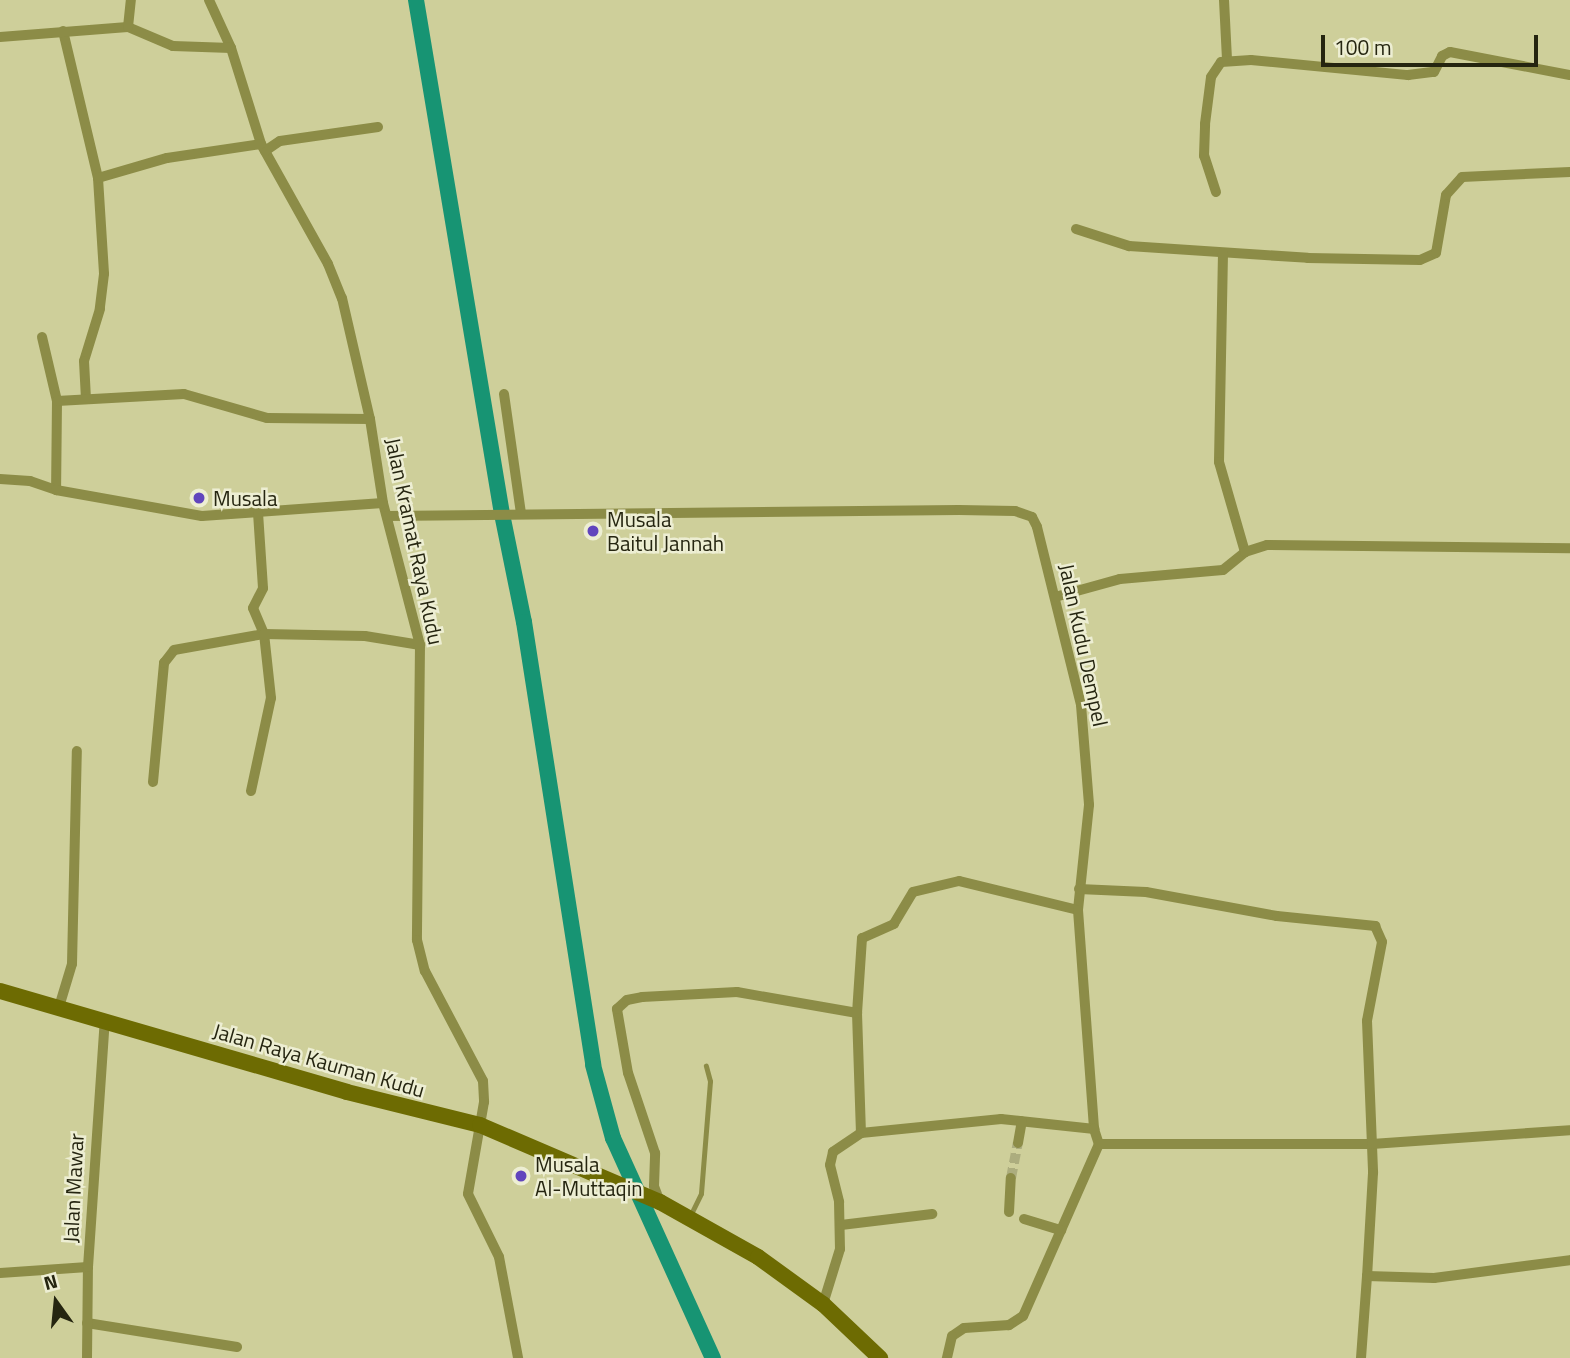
<!DOCTYPE html>
<html>
<head>
<meta charset="utf-8">
<style>
	body { margin:0 }
	#map { position:relative; width:1570px; height:1358px; overflow:hidden; background:#cecf9a; font-family:"Titillium Web",sans-serif }
	div>[style] { position:absolute }
	.canal>* { height:16px; margin:-8px; padding:0 8px; transform-origin:8px; border-radius:8px; background:#179473 }
	.street-tunnel>* { height:10px; margin-top:-5px; transform-origin:0; background:repeating-linear-gradient(90deg,#acad7e 0 10px,transparent 0 15px) }
	.lane>* { height:5px; margin:-2.5px; padding:0 2.5px; transform-origin:2.5px; border-radius:2.5px; background:#8c8c47 }
	.street>* { height:10px; margin:-5px; padding:0 5px; transform-origin:5px; border-radius:5px; background:#8c8c47 }
	.secondary>* { height:16px; margin:-8px; padding:0 8px; transform-origin:8px; border-radius:8px; background:#6d6b02 }
	.dots>* { width:19px; height:19px; translate:-50% -50%; box-sizing:border-box; border:4px solid #edeed3; border-radius:50% }
	span { translate:-50% -50%; white-space:nowrap; text-align:center; line-height:1.15; -webkit-text-stroke:5px #edeed3; paint-order:stroke }
	.poi-label { font-size:21px; color:#252510 }
	.left { translate:0 -50%; text-align:left }
	.street-label { font-size:21px; color:#252510 }
	.north { position:absolute; left:21px; top:1267px; width:70px; height:70px; -webkit-text-stroke:5px #edeed3; paint-order:stroke; rotate:345deg; font-size:19px; font-weight:700; line-height:28px; text-align:center; color:#252510 }
	.north::after { content:''; display:block; margin:auto; width:24px; height:32px; background:#252510; clip-path:polygon(50% 0,100% 100%,50% 72%,0 100%) }
	.scale { position:absolute; left:1321px; top:35px; width:217px; height:32px; box-sizing:border-box; border:4px solid #252510; border-top:0; padding-left:9px; font-size:21px; line-height:24px; white-space:nowrap; color:#252510; -webkit-text-stroke:5px #edeed3; paint-order:stroke }
</style>
</head>
<body>
<div id="map">
	<div class="canal">
		<div style="left:416px;top:0;width:521px;rotate:80.5deg"></div>
		<div style="left:502px;top:514px;width:110px;rotate:78.5deg"></div>
		<div style="left:524px;top:622px;width:448px;rotate:81.1deg"></div>
		<div style="left:593px;top:1065px;width:76px;rotate:74.7deg"></div>
		<div style="left:613px;top:1138px;width:242px;rotate:65.6deg"></div>
	</div>
	<div class="street-tunnel">
		<div style="left:1011px;top:1178px;width:36px;rotate:-79deg"></div>
	</div>
	<div class="lane">
		<div style="left:690px;top:1216px;width:25px;rotate:-64deg"></div>
		<div style="left:701px;top:1193px;width:112px;rotate:-85.4deg"></div>
		<div style="left:710px;top:1081px;width:16px;rotate:-105deg"></div>
	</div>
	<div class="street">
		<div style="left:209px;top:0;width:53px;rotate:65.4deg"></div>
		<div style="left:231px;top:48px;width:101px;rotate:72.6deg"></div>
		<div style="left:261px;top:144px;width:137px;rotate:60.8deg"></div>
		<div style="left:328px;top:264px;width:37px;rotate:68deg"></div>
		<div style="left:342px;top:298px;width:124px;rotate:77deg"></div>
		<div style="left:370px;top:419px;width:85px;rotate:81.2deg"></div>
		<div style="left:383px;top:503px;width:147px;rotate:75.4deg"></div>
		<div style="left:420px;top:645px;width:295px;rotate:90.6deg"></div>
		<div style="left:417px;top:940px;width:32px;rotate:76deg"></div>
		<div style="left:425px;top:971px;width:124px;rotate:62.2deg"></div>
		<div style="left:483px;top:1081px;width:21px;rotate:87deg"></div>
		<div style="left:484px;top:1102px;width:93px;rotate:99.9deg"></div>
		<div style="left:468px;top:1194px;width:70px;rotate:63.8deg"></div>
		<div style="left:499px;top:1257px;width:103px;rotate:79.3deg"></div>
		<div style="left:1224px;top:0;width:60px;rotate:87.1deg"></div>
		<div style="left:128px;top:27px;width:49px;rotate:22.9deg"></div>
		<div style="left:173px;top:46px;width:58px;rotate:2deg"></div>
		<div style="left:63px;top:31px;width:151px;rotate:76.6deg"></div>
		<div style="left:98px;top:178px;width:96px;rotate:86.4deg"></div>
		<div style="left:104px;top:274px;width:35px;rotate:97deg"></div>
		<div style="left:100px;top:309px;width:54px;rotate:107.1deg"></div>
		<div style="left:84px;top:361px;width:38px;rotate:87deg"></div>
		<div style="left:0;top:37px;width:128px;rotate:-4.5deg"></div>
		<div style="left:128px;top:27px;width:27px;rotate:-84deg"></div>
		<div style="left:265px;top:151px;width:18px;rotate:-34deg"></div>
		<div style="left:280px;top:141px;width:99px;rotate:-8.1deg"></div>
		<div style="left:98px;top:178px;width:72px;rotate:-16.2deg"></div>
		<div style="left:167px;top:158px;width:95px;rotate:-8.5deg"></div>
		<div style="left:1216px;top:192px;width:38px;rotate:-108deg"></div>
		<div style="left:1204px;top:156px;width:32px;rotate:-88deg"></div>
		<div style="left:1205px;top:124px;width:47px;rotate:-82.7deg"></div>
		<div style="left:1211px;top:77px;width:18px;rotate:-56deg"></div>
		<div style="left:1221px;top:62px;width:30px;rotate:-4deg"></div>
		<div style="left:1251px;top:60px;width:158px;rotate:5.5deg"></div>
		<div style="left:1408px;top:75px;width:26px;rotate:-7deg"></div>
		<div style="left:1434px;top:72px;width:18px;rotate:-63deg"></div>
		<div style="left:1442px;top:56px;width:9px;rotate:-27deg"></div>
		<div style="left:1450px;top:52px;width:122px;rotate:10.9deg"></div>
		<div style="left:1076px;top:229px;width:56px;rotate:17.8deg"></div>
		<div style="left:1129px;top:246px;width:179px;rotate:3.8deg"></div>
		<div style="left:1308px;top:258px;width:112px;rotate:1deg"></div>
		<div style="left:1420px;top:260px;width:17px;rotate:-24deg"></div>
		<div style="left:1436px;top:253px;width:59px;rotate:-80.2deg"></div>
		<div style="left:1446px;top:195px;width:24px;rotate:-48deg"></div>
		<div style="left:1462px;top:177px;width:108px;rotate:-2.7deg"></div>
		<div style="left:1223px;top:253px;width:209px;rotate:91.1deg"></div>
		<div style="left:1219px;top:462px;width:94px;rotate:73.9deg"></div>
		<div style="left:42px;top:337px;width:66px;rotate:76.8deg"></div>
		<div style="left:57px;top:401px;width:89px;rotate:90.6deg"></div>
		<div style="left:504px;top:394px;width:120px;rotate:81.9deg"></div>
		<div style="left:57px;top:401px;width:127px;rotate:-3.2deg"></div>
		<div style="left:184px;top:394px;width:86px;rotate:16.1deg"></div>
		<div style="left:267px;top:418px;width:103px;rotate:0.6deg"></div>
		<div style="left:0;top:479px;width:30px;rotate:4deg"></div>
		<div style="left:30px;top:481px;width:28px;rotate:19deg"></div>
		<div style="left:56px;top:490px;width:148px;rotate:10.1deg"></div>
		<div style="left:202px;top:516px;width:181px;rotate:-4.1deg"></div>
		<div style="left:387px;top:516px;width:572px;rotate:-0.6deg"></div>
		<div style="left:959px;top:510px;width:56px;rotate:1deg"></div>
		<div style="left:1015px;top:511px;width:18px;rotate:19deg"></div>
		<div style="left:1032px;top:517px;width:11px;rotate:63deg"></div>
		<div style="left:1037px;top:527px;width:183px;rotate:76.1deg"></div>
		<div style="left:1081px;top:705px;width:100px;rotate:85.4deg"></div>
		<div style="left:1089px;top:805px;width:106px;rotate:96deg"></div>
		<div style="left:1078px;top:910px;width:122px;rotate:-166.3deg"></div>
		<div style="left:959px;top:881px;width:47px;rotate:166.6deg"></div>
		<div style="left:913px;top:892px;width:37px;rotate:121deg"></div>
		<div style="left:894px;top:924px;width:35px;rotate:156deg"></div>
		<div style="left:862px;top:938px;width:75px;rotate:93.8deg"></div>
		<div style="left:857px;top:1013px;width:120px;rotate:88.1deg"></div>
		<div style="left:861px;top:1133px;width:34px;rotate:146deg"></div>
		<div style="left:833px;top:1152px;width:13px;rotate:103deg"></div>
		<div style="left:830px;top:1165px;width:38px;rotate:76deg"></div>
		<div style="left:839px;top:1202px;width:47px;rotate:88.8deg"></div>
		<div style="left:840px;top:1249px;width:58px;rotate:107.2deg"></div>
		<div style="left:1055px;top:597px;width:67px;rotate:-15.5deg"></div>
		<div style="left:1120px;top:579px;width:103px;rotate:-5deg"></div>
		<div style="left:1223px;top:570px;width:28px;rotate:-39deg"></div>
		<div style="left:1245px;top:552px;width:23px;rotate:-18deg"></div>
		<div style="left:1267px;top:545px;width:303px;rotate:0.6deg"></div>
		<div style="left:153px;top:782px;width:120px;rotate:-84.7deg"></div>
		<div style="left:164px;top:663px;width:16px;rotate:-52deg"></div>
		<div style="left:174px;top:650px;width:91px;rotate:-10.1deg"></div>
		<div style="left:264px;top:634px;width:28px;rotate:-113deg"></div>
		<div style="left:253px;top:608px;width:22px;rotate:-63deg"></div>
		<div style="left:263px;top:588px;width:75px;rotate:-93.8deg"></div>
		<div style="left:251px;top:791px;width:95px;rotate:-77.9deg"></div>
		<div style="left:271px;top:698px;width:64px;rotate:-96.2deg"></div>
		<div style="left:264px;top:634px;width:101px;rotate:1.1deg"></div>
		<div style="left:365px;top:636px;width:56px;rotate:9.3deg"></div>
		<div style="left:1079px;top:889px;width:67px;rotate:2.6deg"></div>
		<div style="left:1146px;top:892px;width:133px;rotate:10.4deg"></div>
		<div style="left:1277px;top:916px;width:99px;rotate:5.8deg"></div>
		<div style="left:1375px;top:926px;width:17px;rotate:66deg"></div>
		<div style="left:1382px;top:942px;width:80px;rotate:100.8deg"></div>
		<div style="left:1367px;top:1021px;width:152px;rotate:87.7deg"></div>
		<div style="left:1373px;top:1173px;width:103px;rotate:93.3deg"></div>
		<div style="left:1078px;top:910px;width:220px;rotate:85.8deg"></div>
		<div style="left:59px;top:1007px;width:45px;rotate:-73.2deg"></div>
		<div style="left:72px;top:964px;width:213px;rotate:-88.7deg"></div>
		<div style="left:861px;top:1133px;width:141px;rotate:-5.7deg"></div>
		<div style="left:1001px;top:1119px;width:94px;rotate:6.1deg"></div>
		<div style="left:1094px;top:1129px;width:16px;rotate:72deg"></div>
		<div style="left:1099px;top:1144px;width:188px;rotate:113.8deg"></div>
		<div style="left:1023px;top:1316px;width:17px;rotate:147deg"></div>
		<div style="left:1009px;top:1325px;width:45px;rotate:176.2deg"></div>
		<div style="left:964px;top:1328px;width:14px;rotate:146deg"></div>
		<div style="left:952px;top:1336px;width:23px;rotate:103deg"></div>
		<div style="left:1018px;top:1143px;width:22px;rotate:-80deg"></div>
		<div style="left:1099px;top:1144px;width:273px"></div>
		<div style="left:1372px;top:1144px;width:198px;rotate:-4deg"></div>
		<div style="left:660px;top:1202px;width:17px;rotate:-111deg"></div>
		<div style="left:654px;top:1186px;width:33px;rotate:-88deg"></div>
		<div style="left:655px;top:1153px;width:84px;rotate:-108.6deg"></div>
		<div style="left:628px;top:1073px;width:65px;rotate:-99.8deg"></div>
		<div style="left:617px;top:1009px;width:13px;rotate:-42deg"></div>
		<div style="left:627px;top:1000px;width:15px;rotate:-11deg"></div>
		<div style="left:642px;top:997px;width:95px;rotate:-3deg"></div>
		<div style="left:737px;top:992px;width:122px;rotate:9.9deg"></div>
		<div style="left:1009px;top:1212px;width:34px;rotate:-87deg"></div>
		<div style="left:1024px;top:1219px;width:39px;rotate:17deg"></div>
		<div style="left:841px;top:1225px;width:92px;rotate:-6.9deg"></div>
		<div style="left:0;top:1273px;width:88px;rotate:-3.9deg"></div>
		<div style="left:87px;top:1323px;width:152px;rotate:9.1deg"></div>
		<div style="left:87px;top:1358px;width:91px;rotate:-89.4deg"></div>
		<div style="left:88px;top:1267px;width:248px;rotate:-86.1deg"></div>
		<div style="left:1361px;top:1358px;width:82px;rotate:-85.8deg"></div>
		<div style="left:1367px;top:1276px;width:67px;rotate:1.7deg"></div>
		<div style="left:1434px;top:1278px;width:137px;rotate:-7.5deg"></div>
	</div>
	<div class="secondary">
		<div style="left:0;top:991px;width:361px;rotate:16.2deg"></div>
		<div style="left:347px;top:1092px;width:137px;rotate:13.9deg"></div>
		<div style="left:480px;top:1125px;width:196px;rotate:23.2deg"></div>
		<div style="left:660px;top:1202px;width:112px;rotate:29.3deg"></div>
		<div style="left:758px;top:1257px;width:80px;rotate:35.9deg"></div>
		<div style="left:823px;top:1304px;width:79px;rotate:43.5deg"></div>
	</div>
	<div class="dots">
		<div style="left:199px;top:498px;background:#6145bd"></div>
		<div style="left:593px;top:531px;background:#6145bd"></div>
		<div style="left:521px;top:1176px;background:#6145bd"></div>
	</div>
	<div class="poi-label">
		<span class="left" style="left:213px;top:498px">Musala</span>
		<span class="left" style="left:607px;top:531px">Musala<br>Baitul Jannah</span>
		<span class="left" style="left:535px;top:1176px">Musala<br>Al-Muttaqin</span>
	</div>
	<div class="street-label">
		<span style="left:415px;top:541px;rotate:78deg">Jalan Kramat Raya Kudu</span>
		<span style="left:1084px;top:645px;rotate:78deg">Jalan Kudu Dempel</span>
		<span style="left:319px;top:1060px;rotate:16deg">Jalan Raya Kauman Kudu</span>
		<span style="left:73px;top:1188px;rotate:-87deg">Jalan Mawar</span>
	</div>
	<div class="north">N</div>
	<div class="scale">100 m</div>
</div>
</body>
</html>
